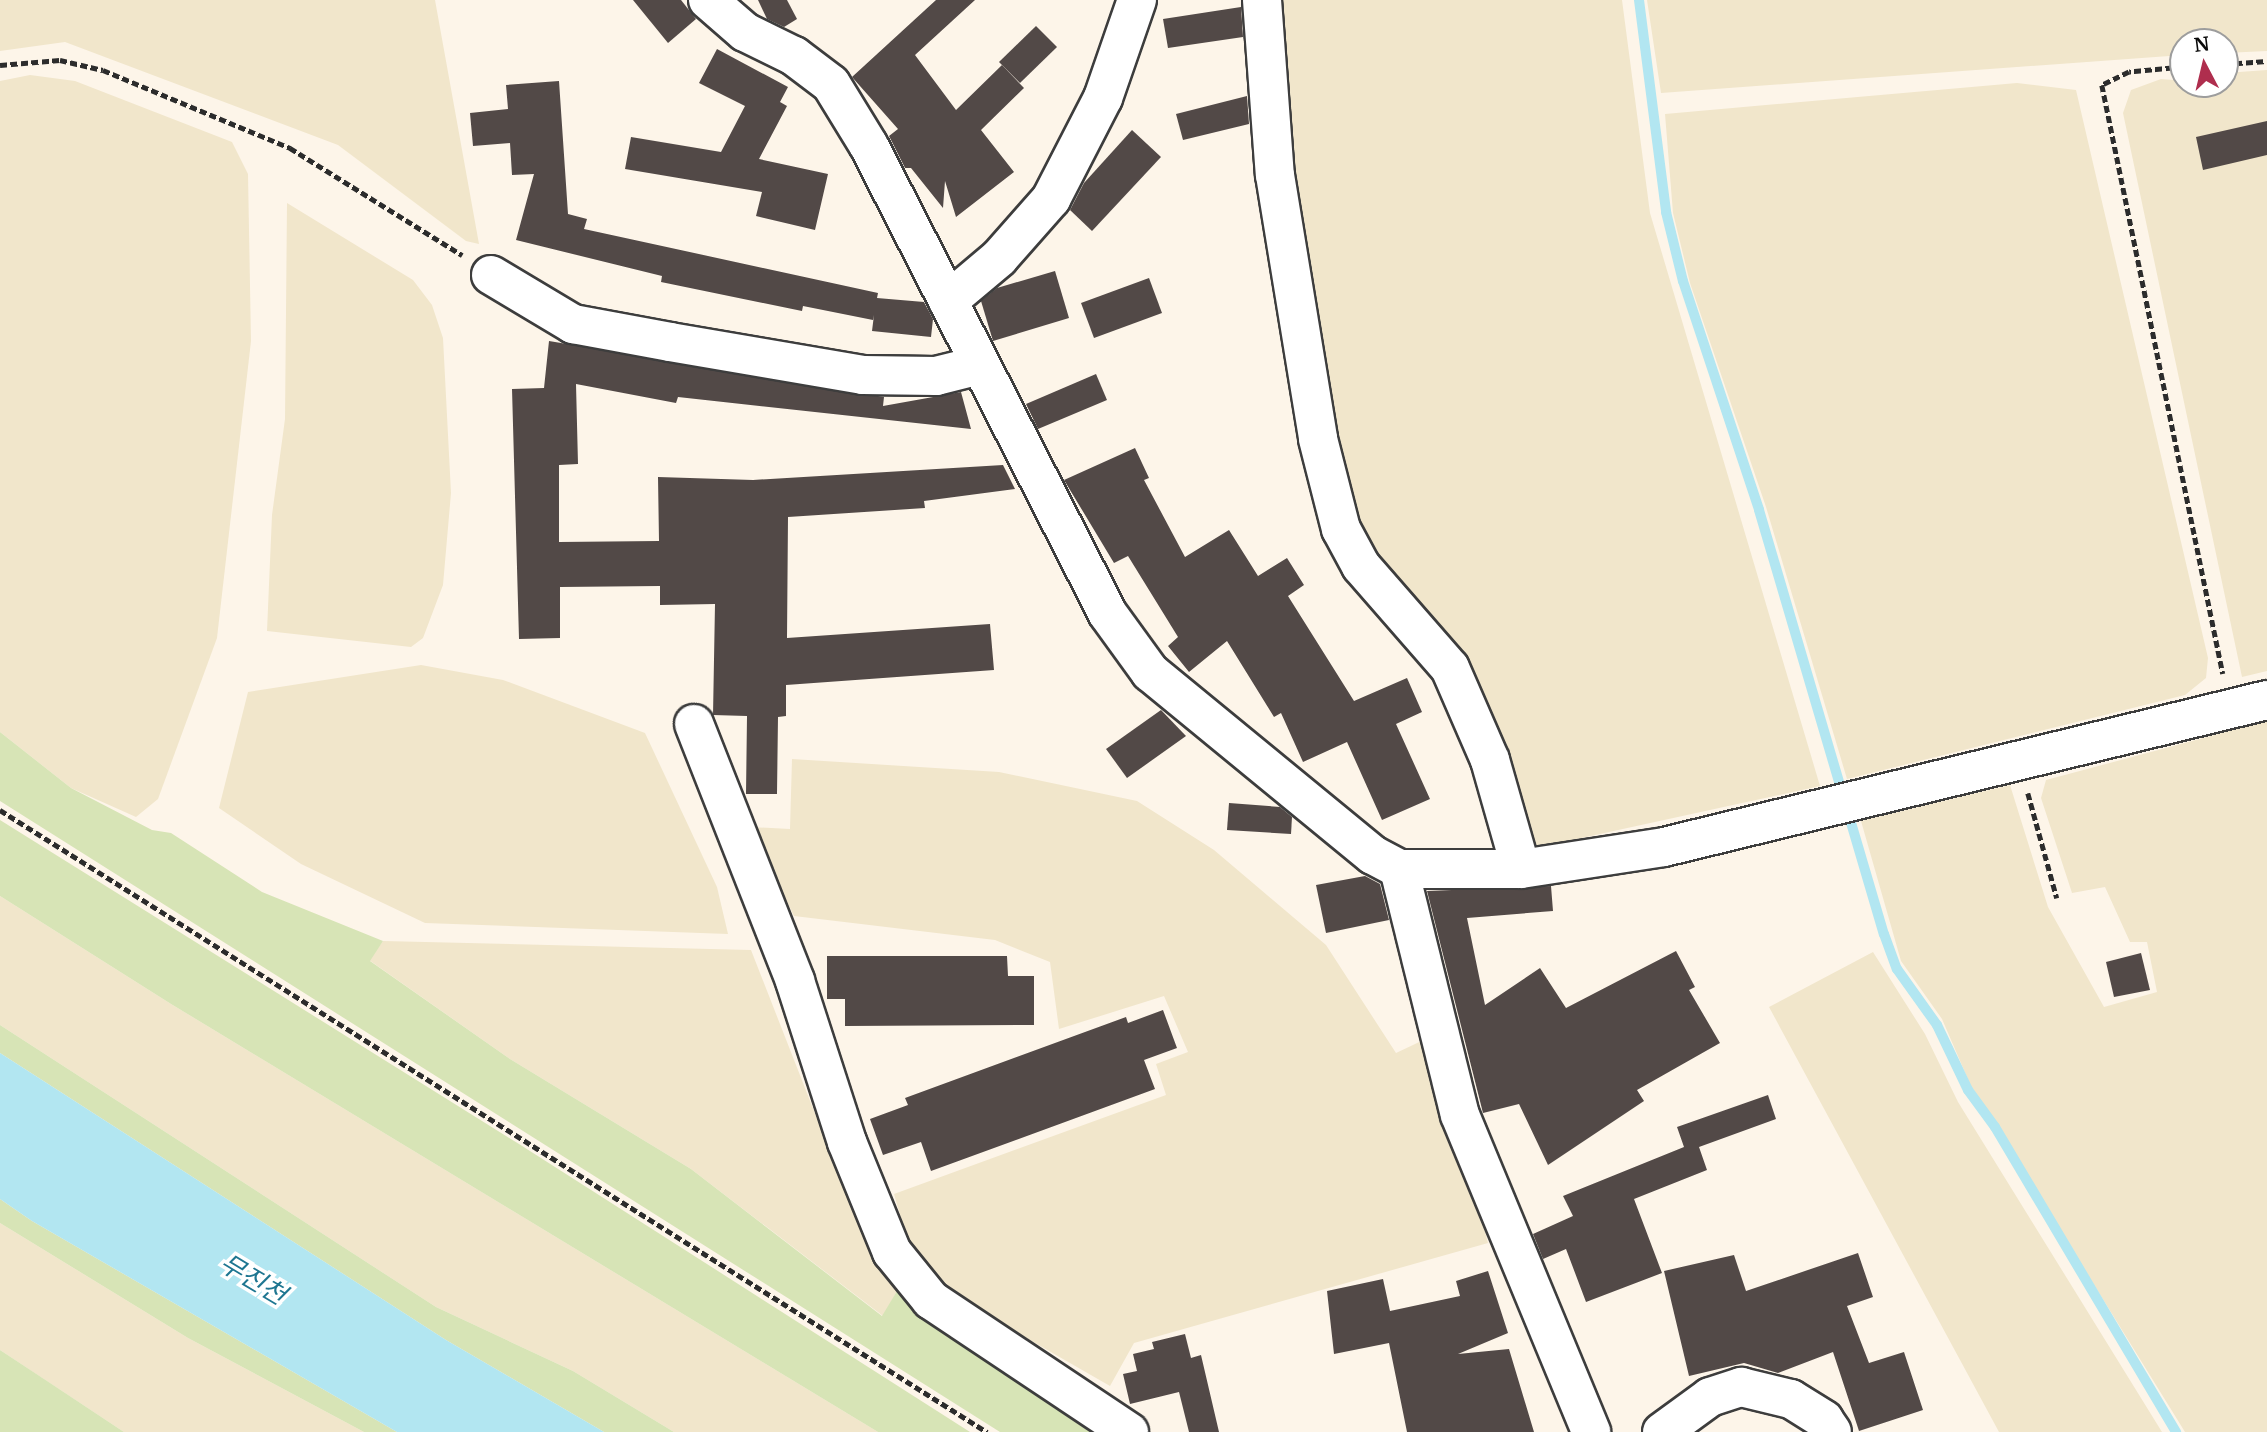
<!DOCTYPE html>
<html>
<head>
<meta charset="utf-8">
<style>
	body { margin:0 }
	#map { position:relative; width:2267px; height:1432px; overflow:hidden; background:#fdf5e9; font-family:Merriweather,"Noto Sans KR",serif }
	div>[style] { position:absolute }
	.farmland>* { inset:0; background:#f1e6cb }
	.green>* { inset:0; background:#d7e4b6 }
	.water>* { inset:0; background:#b2e6f1 }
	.stream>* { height:10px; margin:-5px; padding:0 5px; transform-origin:5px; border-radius:5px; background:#b2e6f1 }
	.building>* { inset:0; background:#524947 }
	.path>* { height:4.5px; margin-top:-2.25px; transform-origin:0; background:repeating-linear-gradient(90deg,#2c2c2c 0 7px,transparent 0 10.5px) }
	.roads { filter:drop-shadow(2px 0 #3d3d3d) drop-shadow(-2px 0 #3d3d3d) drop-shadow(0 2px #3d3d3d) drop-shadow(0 -2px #3d3d3d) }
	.minor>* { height:38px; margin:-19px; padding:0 19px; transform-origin:19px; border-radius:19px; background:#fff }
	span { translate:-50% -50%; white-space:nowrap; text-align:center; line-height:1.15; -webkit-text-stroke:7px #fff; paint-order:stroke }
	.water-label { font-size:26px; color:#1e7691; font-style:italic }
	.north { position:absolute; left:2169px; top:28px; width:70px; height:70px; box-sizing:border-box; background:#fff; border:2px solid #9d9d9d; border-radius:50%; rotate:353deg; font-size:19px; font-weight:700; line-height:28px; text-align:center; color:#0a0a0a }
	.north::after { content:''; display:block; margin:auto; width:24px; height:32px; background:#af2e4e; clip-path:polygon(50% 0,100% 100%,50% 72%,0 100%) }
</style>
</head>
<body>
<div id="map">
	<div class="farmland">
		<div style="clip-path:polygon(0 0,435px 0,479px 244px,466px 241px,338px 145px,65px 42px,0 51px)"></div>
		<div style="clip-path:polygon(1275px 0,1622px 0,1650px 213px,1820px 786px,1531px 849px,1352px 534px,1301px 282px)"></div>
		<div style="clip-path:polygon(1647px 0,2267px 0,2267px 51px,2225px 53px,2225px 42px,2183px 42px,2183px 55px,1661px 93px)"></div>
		<div style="clip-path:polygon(2267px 70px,2267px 671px,2242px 677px,2123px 113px,2131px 90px,2161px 79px,2225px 84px,2225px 73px)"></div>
		<div style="clip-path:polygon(30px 75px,75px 81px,232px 142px,248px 174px,251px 341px,217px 638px,158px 799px,136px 817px,71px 788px,0 732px,0 81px)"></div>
		<div style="clip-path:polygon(2017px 83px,2076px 90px,2208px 658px,2206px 678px,2185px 695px,1847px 779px,1766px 507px,1690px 283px,1673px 213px,1665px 114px)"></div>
		<div style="clip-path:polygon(287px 203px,413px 280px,432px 305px,443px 338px,451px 493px,443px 585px,423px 638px,411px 647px,267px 631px,272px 515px,285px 419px)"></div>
		<div style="clip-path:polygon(421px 665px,503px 680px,645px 733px,717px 887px,728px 934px,425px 923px,301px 864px,219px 808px,248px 692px)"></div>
		<div style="clip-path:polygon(2267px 721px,2267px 1432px,2185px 1432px,1970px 1084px,1942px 1019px,1901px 961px,1861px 821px,2010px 785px,2048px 907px,2104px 1007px,2157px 992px,2147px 942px,2130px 942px,2105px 887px,2072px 893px,2041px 798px,2046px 780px)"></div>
		<div style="clip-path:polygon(792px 759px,999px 772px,1137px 801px,1214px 850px,1326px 945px,1396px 1053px,1432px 1036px,1488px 1243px,1134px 1343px,1110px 1386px,945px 1291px,909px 1246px,894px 1194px,1166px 1095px,1156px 1064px,1188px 1052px,1164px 996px,1059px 1029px,1050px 962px,995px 940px,794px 916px,750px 827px,790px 829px)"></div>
		<div style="clip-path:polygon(0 896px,171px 1004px,878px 1432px,674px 1432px,573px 1371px,436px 1307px,0 1025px)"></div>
		<div style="clip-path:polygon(383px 941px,751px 950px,870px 1254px,900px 1286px,883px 1316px,691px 1169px,510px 1059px,369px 960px)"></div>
		<div style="clip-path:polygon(1873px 952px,1925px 1034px,1958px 1102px,2162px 1432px,1999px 1432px,1769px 1007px)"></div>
		<div style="clip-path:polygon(0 1223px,188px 1338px,364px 1432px,124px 1432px,0 1350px)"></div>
	</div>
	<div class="green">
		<div style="clip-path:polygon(0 732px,71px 788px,152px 830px,171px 833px,262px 892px,383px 941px,370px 961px,510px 1059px,691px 1169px,882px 1316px,900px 1286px,1102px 1432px,1000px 1432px,0 801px)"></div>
		<div style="clip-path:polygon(0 820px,519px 1144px,970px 1432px,878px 1432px,171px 1004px,0 896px)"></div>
		<div style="clip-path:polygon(0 1025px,436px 1307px,573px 1371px,674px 1432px,604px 1432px,446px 1340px,0 1053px)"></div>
		<div style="clip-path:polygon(0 1199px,32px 1221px,397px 1432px,364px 1432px,188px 1338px,0 1223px)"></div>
		<div style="clip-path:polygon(0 1350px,38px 1375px,124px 1432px,0 1432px)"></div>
	</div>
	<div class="water">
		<div style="clip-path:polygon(0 1053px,446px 1340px,604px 1432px,397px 1432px,32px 1221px,0 1199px)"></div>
	</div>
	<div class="stream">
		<div style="left:1639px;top:0;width:214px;rotate:82.7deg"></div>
		<div style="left:1666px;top:212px;width:71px;rotate:76.2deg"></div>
		<div style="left:1683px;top:281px;width:241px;rotate:71.6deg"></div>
		<div style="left:1759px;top:510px;width:442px;rotate:73.6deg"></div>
		<div style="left:1884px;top:934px;width:37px;rotate:70deg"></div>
		<div style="left:1897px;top:969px;width:69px;rotate:54.5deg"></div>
		<div style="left:1937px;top:1025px;width:72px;rotate:64.5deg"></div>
		<div style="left:1968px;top:1090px;width:46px;rotate:53.9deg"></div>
		<div style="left:1995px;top:1127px;width:355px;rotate:59.3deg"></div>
	</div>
	<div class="building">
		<div style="clip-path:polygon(633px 0,681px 0,696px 19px,668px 43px)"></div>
		<div style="clip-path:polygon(758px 0,787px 0,797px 19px,784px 27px,767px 19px)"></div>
		<div style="clip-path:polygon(936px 0,975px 0,915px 55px,956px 110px,1002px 65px,1024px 88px,981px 130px,1014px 172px,956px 217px,945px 181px,943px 208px,911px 168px,905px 168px,889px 136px,898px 129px,852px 77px)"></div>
		<div style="clip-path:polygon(1241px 7px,1243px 37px,1168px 48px,1163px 19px)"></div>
		<div style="clip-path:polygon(1036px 26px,1057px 47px,1020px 83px,999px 62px)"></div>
		<div style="clip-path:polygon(717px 49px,788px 87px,780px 102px,787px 106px,759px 159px,828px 174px,815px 230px,756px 216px,762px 192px,625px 169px,631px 137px,721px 152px,745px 106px,699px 83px)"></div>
		<div style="clip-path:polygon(559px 81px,568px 214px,587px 219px,584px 229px,878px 293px,877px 298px,924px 302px,933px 319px,931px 337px,872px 331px,874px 315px,873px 320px,803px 306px,802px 311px,661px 282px,662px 276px,516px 240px,534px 174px,512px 175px,510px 143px,473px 146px,470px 113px,508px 109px,506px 85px)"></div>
		<div style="clip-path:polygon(1247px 96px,1249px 124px,1183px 140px,1176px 114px)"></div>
		<div style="clip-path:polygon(2267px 121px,2267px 155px,2203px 170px,2196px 137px)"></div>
		<div style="clip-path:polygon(1132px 130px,1161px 157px,1092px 231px,1070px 210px,1084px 183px)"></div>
		<div style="clip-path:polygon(1055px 271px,1069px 318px,993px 341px,981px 301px,997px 288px)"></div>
		<div style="clip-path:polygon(1149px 278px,1162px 313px,1094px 338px,1081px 303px)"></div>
		<div style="clip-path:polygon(549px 341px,884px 397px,883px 406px,961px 392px,971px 429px,678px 397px,676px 403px,576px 384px,578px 464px,559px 465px,559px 542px,659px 541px,658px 477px,753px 480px,1003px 465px,1015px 489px,924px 501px,925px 508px,788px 517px,787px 638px,990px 624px,994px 670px,786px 685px,786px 716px,778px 717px,777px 794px,746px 794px,747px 716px,713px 715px,715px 604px,660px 605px,660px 586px,560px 587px,560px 638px,519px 639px,512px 389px,544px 388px)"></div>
		<div style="clip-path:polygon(1096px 374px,1107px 400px,1038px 429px,1026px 404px)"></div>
		<div style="clip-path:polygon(1135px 448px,1149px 478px,1144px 480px,1185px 557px,1229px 530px,1258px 576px,1287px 558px,1304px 585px,1288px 596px,1354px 701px,1407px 678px,1422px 712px,1396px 724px,1430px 799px,1382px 820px,1347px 742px,1303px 762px,1281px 713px,1274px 717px,1227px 641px,1189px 672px,1168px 646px,1178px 637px,1128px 556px,1114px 563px,1064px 480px)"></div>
		<div style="clip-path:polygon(1161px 710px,1186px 736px,1127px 778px,1106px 749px)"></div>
		<div style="clip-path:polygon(1229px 803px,1280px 807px,1292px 817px,1291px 834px,1227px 830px)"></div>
		<div style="clip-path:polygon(1365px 876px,1380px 884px,1389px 920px,1326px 933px,1316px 885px)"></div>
		<div style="clip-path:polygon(1551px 886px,1553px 911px,1467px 918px,1485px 1005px,1540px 968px,1566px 1008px,1676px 951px,1695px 987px,1689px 990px,1720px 1043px,1637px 1090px,1644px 1101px,1548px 1165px,1519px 1104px,1483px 1113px,1427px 891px)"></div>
		<div style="clip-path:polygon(2141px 953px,2150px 990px,2114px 997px,2106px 962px)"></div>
		<div style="clip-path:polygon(827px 956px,1007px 956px,1008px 976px,1034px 976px,1034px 1025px,845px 1026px,845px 999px,827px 999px)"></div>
		<div style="clip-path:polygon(1163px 1010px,1177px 1048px,1144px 1060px,1155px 1089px,931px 1171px,921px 1142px,883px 1155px,870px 1119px,908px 1105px,905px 1098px,1126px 1017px,1128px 1023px)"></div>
		<div style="clip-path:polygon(1768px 1095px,1776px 1119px,1699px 1147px,1707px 1170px,1634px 1199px,1662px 1273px,1586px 1302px,1566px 1249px,1543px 1259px,1533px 1234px,1573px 1216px,1563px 1196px,1684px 1147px,1677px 1127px)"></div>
		<div style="clip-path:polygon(1858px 1253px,1873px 1297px,1847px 1306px,1869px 1363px,1904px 1352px,1923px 1410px,1859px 1431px,1833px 1352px,1778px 1373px,1744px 1363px,1689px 1376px,1664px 1271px,1734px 1255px,1746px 1291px)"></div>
		<div style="clip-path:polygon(1488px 1271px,1508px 1333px,1458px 1354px,1509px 1349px,1534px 1432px,1407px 1432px,1389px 1343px,1334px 1354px,1327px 1291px,1383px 1279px,1390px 1311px,1460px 1296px,1456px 1281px)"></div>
		<div style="clip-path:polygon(1185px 1334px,1191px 1358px,1201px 1355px,1219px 1432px,1189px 1432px,1179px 1392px,1130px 1404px,1123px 1374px,1137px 1371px,1133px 1354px,1154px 1349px,1152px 1342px)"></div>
	</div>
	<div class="path">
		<div style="left:2225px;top:64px;width:42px;rotate:-4.1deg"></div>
		<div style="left:0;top:65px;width:60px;rotate:-4.8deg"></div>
		<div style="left:60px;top:60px;width:44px;rotate:13.1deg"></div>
		<div style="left:103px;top:70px;width:203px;rotate:22.6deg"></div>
		<div style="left:290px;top:148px;width:203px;rotate:31.9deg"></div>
		<div style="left:2183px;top:67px;width:54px;rotate:174.7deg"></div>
		<div style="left:2129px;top:72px;width:30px;rotate:154deg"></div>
		<div style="left:2102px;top:85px;width:601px;rotate:78.39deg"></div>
		<div style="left:2028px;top:793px;width:109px;rotate:74.6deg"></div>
		<div style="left:0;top:810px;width:1167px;rotate:32.22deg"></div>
	</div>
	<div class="roads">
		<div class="minor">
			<div style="left:708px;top:0;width:49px;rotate:40.9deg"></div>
			<div style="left:745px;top:32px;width:55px;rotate:26.1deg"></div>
			<div style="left:794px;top:56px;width:46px;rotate:37.1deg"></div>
			<div style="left:831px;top:84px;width:73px;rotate:58.5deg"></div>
			<div style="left:869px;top:146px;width:525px;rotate:62.95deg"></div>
			<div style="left:1108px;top:614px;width:72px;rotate:54.1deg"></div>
			<div style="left:1150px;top:672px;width:288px;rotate:39.4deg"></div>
			<div style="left:1373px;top:855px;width:30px;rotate:28deg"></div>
			<div style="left:1399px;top:869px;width:122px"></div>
			<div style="left:1521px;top:869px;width:145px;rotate:-8.7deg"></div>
			<div style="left:1664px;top:847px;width:621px;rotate:-13.7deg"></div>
			<div style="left:1262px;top:0;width:175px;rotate:85.8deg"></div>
			<div style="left:1275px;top:175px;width:267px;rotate:80.7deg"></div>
			<div style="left:1318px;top:439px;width:93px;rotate:75.7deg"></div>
			<div style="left:1341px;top:529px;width:42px;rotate:61.6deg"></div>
			<div style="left:1361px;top:566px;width:135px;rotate:48.9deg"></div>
			<div style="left:1450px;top:668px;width:100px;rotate:66.5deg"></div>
			<div style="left:1490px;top:760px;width:113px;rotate:74.1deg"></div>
			<div style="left:491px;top:275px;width:96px;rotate:30.9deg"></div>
			<div style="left:573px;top:324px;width:99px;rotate:10.5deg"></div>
			<div style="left:670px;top:342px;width:196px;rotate:9.7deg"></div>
			<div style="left:863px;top:375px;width:73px;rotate:0.8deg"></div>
			<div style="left:936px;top:376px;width:45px;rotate:-14deg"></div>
			<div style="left:948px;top:301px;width:67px;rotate:-40.1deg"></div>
			<div style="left:999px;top:258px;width:79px;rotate:-48.6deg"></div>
			<div style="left:1051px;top:199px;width:114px;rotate:-62.8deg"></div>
			<div style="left:1103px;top:98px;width:104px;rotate:-70.9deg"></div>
			<div style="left:694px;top:724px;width:276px;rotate:68.5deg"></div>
			<div style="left:795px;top:981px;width:169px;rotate:72.1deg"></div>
			<div style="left:847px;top:1142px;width:119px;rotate:67.8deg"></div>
			<div style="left:892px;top:1252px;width:62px;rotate:50.9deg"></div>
			<div style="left:931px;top:1300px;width:238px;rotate:33.7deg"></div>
			<div style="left:1399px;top:869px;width:253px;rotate:76.1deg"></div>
			<div style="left:1460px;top:1115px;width:343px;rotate:67.5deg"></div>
			<div style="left:1662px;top:1432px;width:59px;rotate:-36.1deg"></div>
			<div style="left:1710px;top:1397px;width:33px;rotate:-18deg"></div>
			<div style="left:1741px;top:1387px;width:51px;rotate:13.5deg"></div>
			<div style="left:1791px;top:1399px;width:39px;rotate:32deg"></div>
			<div style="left:1824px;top:1420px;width:14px;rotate:56deg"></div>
		</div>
	</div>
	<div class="water-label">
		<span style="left:253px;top:1279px;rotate:31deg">무진천</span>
	</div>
	<div class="north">N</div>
</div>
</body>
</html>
